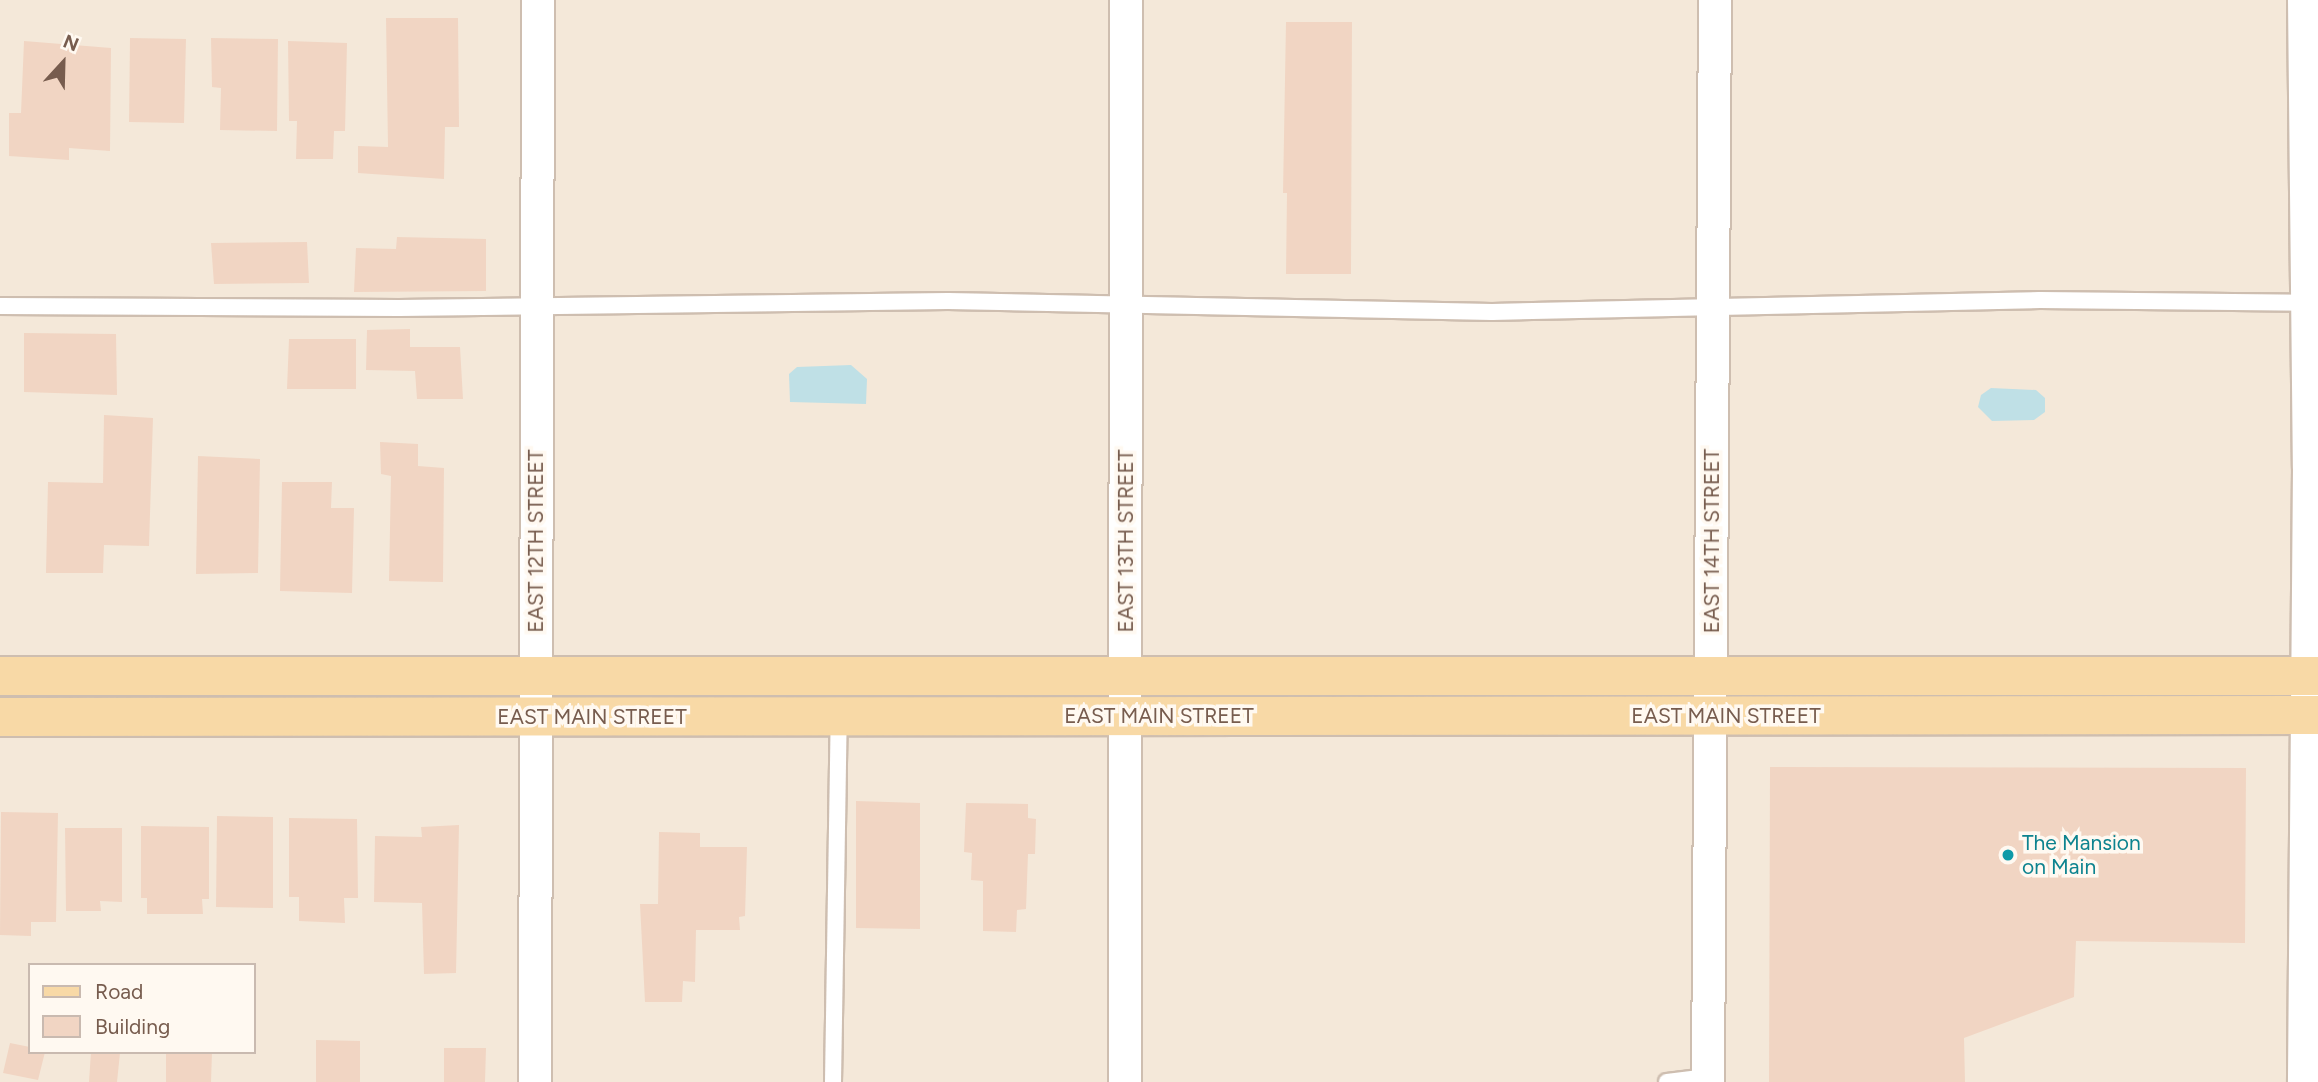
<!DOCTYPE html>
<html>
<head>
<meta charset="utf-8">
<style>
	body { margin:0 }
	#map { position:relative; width:2318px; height:1082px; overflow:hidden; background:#fcf5eb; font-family:Figtree,sans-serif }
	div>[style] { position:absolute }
	.residential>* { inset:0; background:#f4e8d9 }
	.water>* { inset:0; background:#bfe0e6 }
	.building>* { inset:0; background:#f1d5c3 }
	.roads { filter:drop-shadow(2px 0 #cebeb0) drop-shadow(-2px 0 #cebeb0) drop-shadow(0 2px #cebeb0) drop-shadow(0 -2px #cebeb0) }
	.service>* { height:16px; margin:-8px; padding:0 8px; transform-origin:8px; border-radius:8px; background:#fff }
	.minor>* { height:32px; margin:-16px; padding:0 16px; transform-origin:16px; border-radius:16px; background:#fff }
	.primary>* { height:38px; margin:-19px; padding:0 19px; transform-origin:19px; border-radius:19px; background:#f8d9a6 }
	.dots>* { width:19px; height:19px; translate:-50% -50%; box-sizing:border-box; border:4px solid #fff9f1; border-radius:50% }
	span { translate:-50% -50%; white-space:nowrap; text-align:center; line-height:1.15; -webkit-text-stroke:7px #fff9f1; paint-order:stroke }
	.street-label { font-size:21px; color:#775c4e }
	.culture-label { font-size:21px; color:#0d838f }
	.left { translate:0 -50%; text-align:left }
	.legend { position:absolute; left:28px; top:963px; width:228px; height:91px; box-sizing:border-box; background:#fff9f1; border:2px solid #c9bab0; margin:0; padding:9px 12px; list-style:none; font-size:21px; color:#775c4e }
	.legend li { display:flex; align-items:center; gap:14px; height:35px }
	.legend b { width:35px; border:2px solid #c9bab0 }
	.north { position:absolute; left:28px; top:28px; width:70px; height:70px; -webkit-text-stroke:5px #fff9f1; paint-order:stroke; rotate:22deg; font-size:19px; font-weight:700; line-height:28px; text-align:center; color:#775c4e }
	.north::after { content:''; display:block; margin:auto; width:24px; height:32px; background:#775c4e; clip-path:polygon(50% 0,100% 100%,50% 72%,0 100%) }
</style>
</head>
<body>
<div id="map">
	<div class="residential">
		<div style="clip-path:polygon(evenodd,0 0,2318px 0,2318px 1082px,0 1082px,0 0,30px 965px,254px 965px,254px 1052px,30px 1052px,30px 965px)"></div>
	</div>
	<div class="water">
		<div style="clip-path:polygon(851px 365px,867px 379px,866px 404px,790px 402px,789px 374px,797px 367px)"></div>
		<div style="clip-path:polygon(1991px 388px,2036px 390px,2045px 398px,2045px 412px,2034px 420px,1992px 421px,1978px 407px,1981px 395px)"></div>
	</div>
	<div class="building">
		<div style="clip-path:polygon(386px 18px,458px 18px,459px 127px,445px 127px,444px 179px,358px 173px,358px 146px,388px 147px)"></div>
		<div style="clip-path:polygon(1286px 22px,1352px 22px,1351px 274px,1286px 274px,1287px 193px,1283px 193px)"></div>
		<div style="clip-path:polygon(130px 38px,186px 39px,184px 123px,129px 122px)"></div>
		<div style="clip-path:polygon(211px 38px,278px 39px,277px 131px,220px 130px,221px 88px,212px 87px)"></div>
		<div style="clip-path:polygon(24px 41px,111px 48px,110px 151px,69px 148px,69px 160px,9px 156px,9px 113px,21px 113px)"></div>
		<div style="clip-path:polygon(288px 41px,347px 43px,345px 131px,334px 131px,333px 159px,296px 159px,297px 121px,289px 121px)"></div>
		<div style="clip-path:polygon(397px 237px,486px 239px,486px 291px,354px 292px,356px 248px,396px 249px)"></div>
		<div style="clip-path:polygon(307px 242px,309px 283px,214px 284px,211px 243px)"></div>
		<div style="clip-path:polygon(410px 329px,410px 347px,460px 347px,463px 399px,417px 399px,415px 371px,366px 370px,367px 330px)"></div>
		<div style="clip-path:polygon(24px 333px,116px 334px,117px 395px,24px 392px)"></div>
		<div style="clip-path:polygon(289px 339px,356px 339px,356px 389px,287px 389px)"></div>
		<div style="clip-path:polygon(104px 415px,153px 418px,149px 546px,104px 545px,103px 573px,46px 573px,48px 482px,103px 483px)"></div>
		<div style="clip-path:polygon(380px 442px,418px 444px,418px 466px,444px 468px,443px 582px,389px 581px,391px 476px,381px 474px)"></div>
		<div style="clip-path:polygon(198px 456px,260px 459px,258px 573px,196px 574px)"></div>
		<div style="clip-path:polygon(282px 482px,332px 482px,331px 508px,354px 508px,352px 593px,280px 591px)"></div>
		<div style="clip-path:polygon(1770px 767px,2246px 768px,2245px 943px,2076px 941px,2074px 997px,1964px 1038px,1965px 1082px,1769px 1082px)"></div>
		<div style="clip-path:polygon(856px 801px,920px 803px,920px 929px,856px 928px)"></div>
		<div style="clip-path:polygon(966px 803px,1028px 804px,1028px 818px,1036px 819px,1035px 854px,1028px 854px,1026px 909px,1017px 910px,1016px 932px,983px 931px,983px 881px,971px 880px,972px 853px,964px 852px)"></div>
		<div style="clip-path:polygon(1px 812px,58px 813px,56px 922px,31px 922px,31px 936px,0 935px)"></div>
		<div style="clip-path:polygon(217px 816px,273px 817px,273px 908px,216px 907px)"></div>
		<div style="clip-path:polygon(289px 818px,357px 819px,358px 898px,344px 898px,345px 923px,299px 921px,299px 897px,289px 897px)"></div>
		<div style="clip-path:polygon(459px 825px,456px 973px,424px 974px,422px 903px,374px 902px,375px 836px,422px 837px,421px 827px)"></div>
		<div style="clip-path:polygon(141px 826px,209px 827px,209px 899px,202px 899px,203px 914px,147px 914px,147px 898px,141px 898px)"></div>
		<div style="clip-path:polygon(65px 828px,122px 828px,122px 902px,100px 901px,101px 911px,66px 911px)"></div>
		<div style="clip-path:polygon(659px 832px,700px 833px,700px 847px,747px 847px,745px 916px,739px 917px,740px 930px,696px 930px,695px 982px,683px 981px,682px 1002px,645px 1002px,640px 904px,658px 904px)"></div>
		<div style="clip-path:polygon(316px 1040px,360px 1041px,360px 1082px,316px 1082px)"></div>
		<div style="clip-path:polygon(10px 1043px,30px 1047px,30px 1052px,45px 1052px,38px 1080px,3px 1073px)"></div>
		<div style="clip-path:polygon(444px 1048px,486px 1048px,485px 1082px,444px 1082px)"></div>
		<div style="clip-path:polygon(91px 1052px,120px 1053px,117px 1082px,89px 1082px)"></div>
		<div style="clip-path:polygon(166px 1052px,212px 1052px,211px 1082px,166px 1082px)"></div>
	</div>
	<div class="roads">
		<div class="service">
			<div style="left:0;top:306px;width:399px;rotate:0.3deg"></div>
			<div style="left:399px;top:308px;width:549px;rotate:-0.73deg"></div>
			<div style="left:948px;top:301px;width:544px;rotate:1.16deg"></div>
			<div style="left:1492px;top:312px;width:548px;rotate:-1.25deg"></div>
			<div style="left:2040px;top:300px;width:265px;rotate:0.6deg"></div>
			<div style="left:833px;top:1082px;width:365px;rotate:-89.1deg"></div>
			<div style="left:1667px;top:1082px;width:41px;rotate:-7deg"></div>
		</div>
		<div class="minor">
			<div style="left:2304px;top:0;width:468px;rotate:89.4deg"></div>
			<div style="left:2309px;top:468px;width:614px;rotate:90.47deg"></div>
			<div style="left:535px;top:1082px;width:1082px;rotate:-89.84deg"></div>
			<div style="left:1125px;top:1082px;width:1082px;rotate:-89.95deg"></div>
			<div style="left:1708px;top:1082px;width:1082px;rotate:-89.63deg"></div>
		</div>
		<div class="primary">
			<div style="left:0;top:676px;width:2318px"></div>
			<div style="left:0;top:717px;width:2318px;rotate:-0.05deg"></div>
		</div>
	</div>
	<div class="dots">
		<div style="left:2008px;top:855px;background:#0f9aa8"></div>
	</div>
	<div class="street-label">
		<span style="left:536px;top:541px;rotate:-90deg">EAST 12TH STREET</span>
		<span style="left:1126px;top:541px;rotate:-90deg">EAST 13TH STREET</span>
		<span style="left:1712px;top:541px;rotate:-90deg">EAST 14TH STREET</span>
		<span style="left:1159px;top:716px">EAST MAIN STREET</span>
		<span style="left:1726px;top:716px">EAST MAIN STREET</span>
		<span style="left:592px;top:717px">EAST MAIN STREET</span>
	</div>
	<div class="culture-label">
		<span class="left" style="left:2022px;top:855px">The Mansion<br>on Main</span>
	</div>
	<ul class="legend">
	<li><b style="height:9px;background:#f8d9a6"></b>Road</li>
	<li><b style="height:19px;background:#f1d5c3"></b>Building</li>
	</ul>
	<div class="north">N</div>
</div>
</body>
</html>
